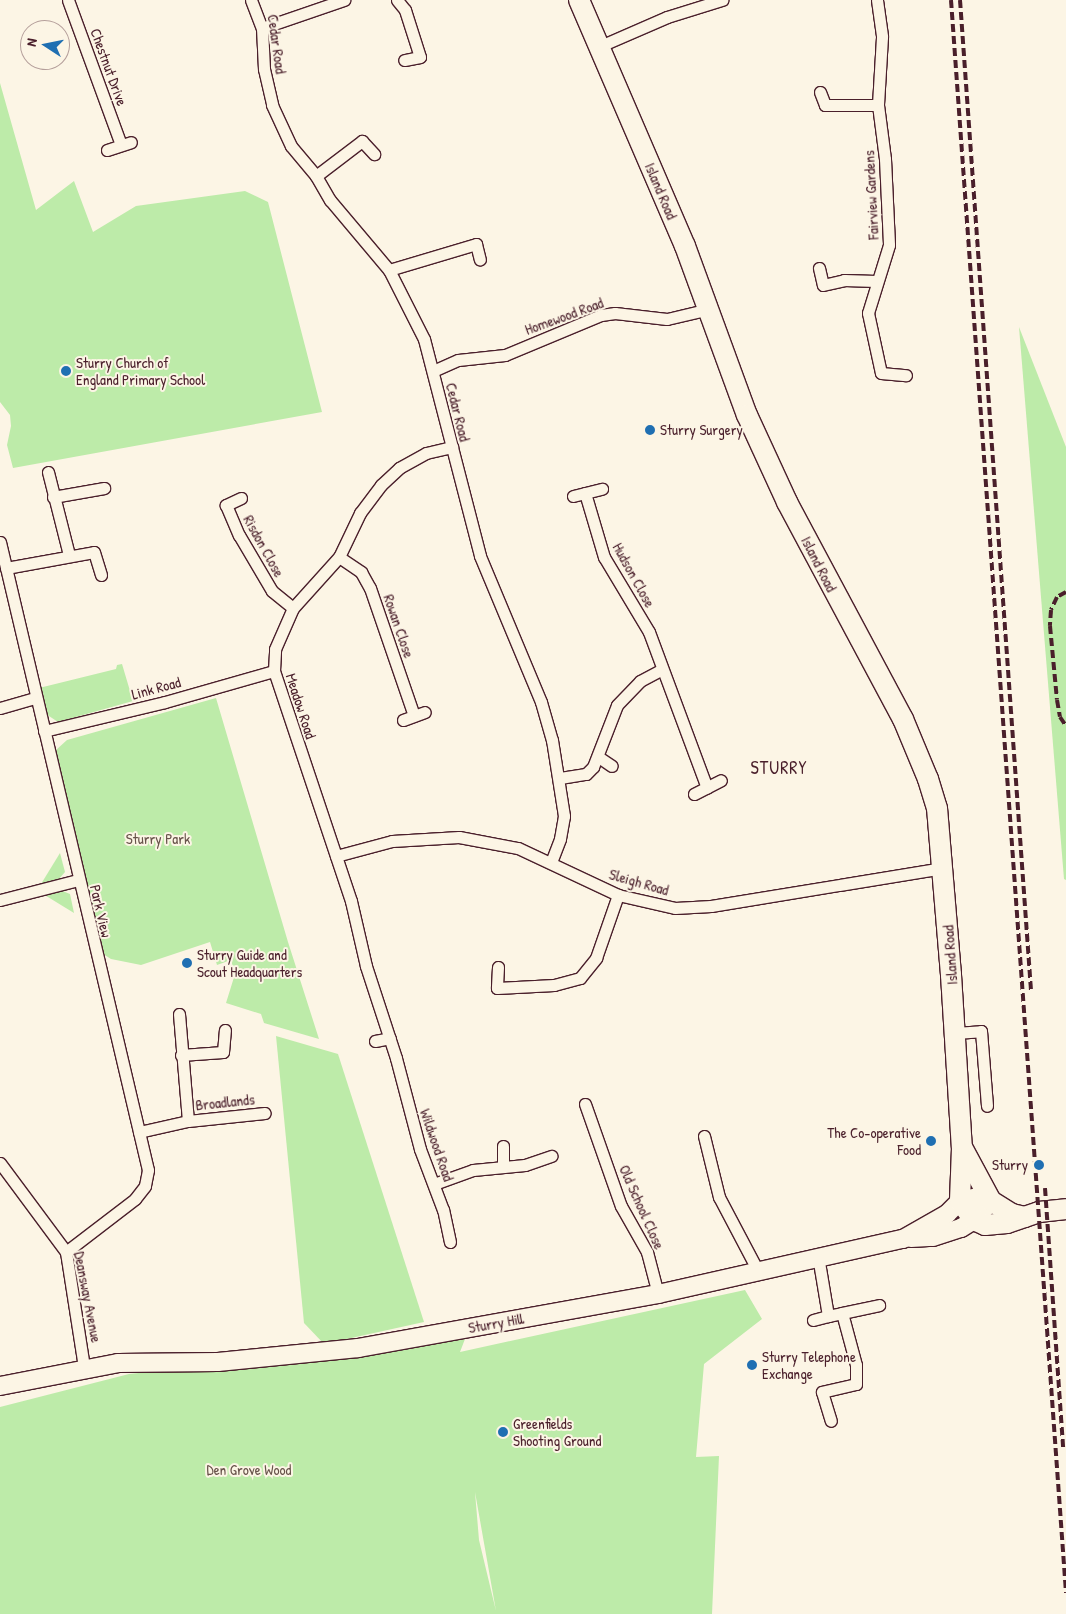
<!DOCTYPE html>
<html>
<head>
<meta charset="utf-8">
<style>
	body { margin:0 }
	#map { position:relative; width:1066px; height:1614px; overflow:hidden; background:#fcf5e5; font-family:"Patrick Hand",sans-serif }
	div>[style] { position:absolute }
	.green>* { inset:0; background:#bdeba9 }
	.roads { filter:drop-shadow(1px 0 #4a1f2b) drop-shadow(-1px 0 #4a1f2b) drop-shadow(0 1px #4a1f2b) drop-shadow(0 -1px #4a1f2b) }
	.street>* { height:11px; margin:-5.5px; padding:0 5.5px; transform-origin:5.5px; border-radius:5.5px; background:#fcf5e5 }
	.primary>* { height:18px; margin:-9px; padding:0 9px; transform-origin:9px; border-radius:9px; background:#fcf5e5 }
	.highway>* { height:20px; margin:-10px; padding:0 10px; transform-origin:10px; border-radius:10px; background:#fcf5e5 }
	.rail>* { height:4px; margin-top:-2px; transform-origin:0; background:repeating-linear-gradient(90deg,#4a1f2b 0 8px,transparent 0 12px) }
	.dots>* { width:14px; height:14px; translate:-50% -50%; box-sizing:border-box; border:2px solid #fcf5e5; border-radius:50% }
	span { translate:-50% -50%; white-space:nowrap; text-align:center; line-height:1.15; -webkit-text-stroke:4px #fcf5e5; paint-order:stroke }
	.street-label { font-size:15px; color:#4a1f2b }
	.poi-label { font-size:15px; color:#4a1f2b }
	.left { translate:0 -50%; text-align:left }
	.right { translate:-100% -50%; text-align:right }
	.park-label { font-size:15px; color:#67524a }
	.quarter-label { font-size:18px; color:#4a1f2b; letter-spacing:1px }
	.north { position:absolute; left:20px; top:20px; width:50px; height:50px; box-sizing:border-box; background:#fcf5e5; border:1px solid #b59f9b; border-radius:50%; rotate:281deg; font-size:14px; font-weight:700; line-height:20px; text-align:center; color:#4a1f2b }
	.north::after { content:''; display:block; margin:auto; width:18px; height:22px; background:#1f6fb2; clip-path:polygon(50% 0,100% 100%,50% 72%,0 100%) }
</style>
</head>
<body>
<div id="map">
	<div class="green">
		<div style="clip-path:polygon(0 83px,36px 210px,74px 181px,93px 232px,136px 206px,245px 191px,268px 202px,322px 412px,13px 468px,7px 445px,11px 426px,10px 415px,0 402px)"></div>
		<div style="clip-path:polygon(1019px 327px,1066px 447px,1066px 880px,1064px 879px)"></div>
		<div style="clip-path:polygon(122px 664px,133px 701px,58px 722px,46px 714px,39px 688px,116px 669px,117px 665px)"></div>
		<div style="clip-path:polygon(216px 698px,288px 942px,319px 1039px,264px 1023px,261px 1014px,226px 1003px,235px 974px,231px 960px,217px 965px,210px 942px,141px 965px,111px 959px,100px 952px,55px 760px,56px 750px,67px 740px)"></div>
		<div style="clip-path:polygon(60px 853px,65px 872px,58px 880px,41px 884px)"></div>
		<div style="clip-path:polygon(60px 890px,70px 894px,74px 913px,43px 894px)"></div>
		<div style="clip-path:polygon(276px 1036px,338px 1054px,424px 1322px,324px 1344px,304px 1323px)"></div>
		<div style="clip-path:polygon(evenodd,745px 1290px,762px 1319px,704px 1364px,696px 1457px,719px 1456px,712px 1614px,0 1614px,0 1407px,129px 1374px,465px 1339px,460px 1352px,745px 1290px,475px 1492px,496px 1611px,479px 1540px,475px 1492px)"></div>
	</div>
	<div class="roads">
		<div class="street">
			<div style="left:68px;top:0;width:154px;rotate:69.9deg"></div>
			<div style="left:251px;top:0;width:30px;rotate:69deg"></div>
			<div style="left:262px;top:28px;width:41px;rotate:87.2deg"></div>
			<div style="left:264px;top:69px;width:37px;rotate:77deg"></div>
			<div style="left:272px;top:105px;width:45px;rotate:65.1deg"></div>
			<div style="left:291px;top:146px;width:39px;rotate:50deg"></div>
			<div style="left:316px;top:176px;width:28px;rotate:60deg"></div>
			<div style="left:330px;top:200px;width:92px;rotate:49.9deg"></div>
			<div style="left:389px;top:270px;width:77px;rotate:63.1deg"></div>
			<div style="left:424px;top:339px;width:224px;rotate:75.5deg"></div>
			<div style="left:480px;top:556px;width:158px;rotate:67.3deg"></div>
			<div style="left:541px;top:702px;width:40px;rotate:74deg"></div>
			<div style="left:552px;top:740px;width:77px;rotate:81deg"></div>
			<div style="left:564px;top:816px;width:23px;rotate:100deg"></div>
			<div style="left:560px;top:839px;width:25px;rotate:111deg"></div>
			<div style="left:397px;top:0;width:13px;rotate:51deg"></div>
			<div style="left:405px;top:10px;width:49px;rotate:72.3deg"></div>
			<div style="left:420px;top:57px;width:16px;rotate:169deg"></div>
			<div style="left:877px;top:0;width:37px;rotate:82deg"></div>
			<div style="left:882px;top:37px;width:68px;rotate:93.4deg"></div>
			<div style="left:878px;top:105px;width:54px;rotate:82.6deg"></div>
			<div style="left:885px;top:159px;width:86px;rotate:87.3deg"></div>
			<div style="left:889px;top:245px;width:71px;rotate:107.2deg"></div>
			<div style="left:868px;top:313px;width:61px;rotate:77.8deg"></div>
			<div style="left:881px;top:373px;width:25px;rotate:5deg"></div>
			<div style="left:262px;top:28px;width:87px;rotate:-18.9deg"></div>
			<div style="left:598px;top:47px;width:75px;rotate:-23.5deg"></div>
			<div style="left:667px;top:17px;width:58px;rotate:-17.2deg"></div>
			<div style="left:820px;top:92px;width:14px;rotate:69deg"></div>
			<div style="left:825px;top:105px;width:53px"></div>
			<div style="left:107px;top:150px;width:25px;rotate:-18deg"></div>
			<div style="left:316px;top:176px;width:58px;rotate:-37.3deg"></div>
			<div style="left:362px;top:141px;width:18px;rotate:47deg"></div>
			<div style="left:819px;top:268px;width:17px;rotate:77deg"></div>
			<div style="left:823px;top:285px;width:22px;rotate:-13deg"></div>
			<div style="left:844px;top:280px;width:32px;rotate:2deg"></div>
			<div style="left:389px;top:270px;width:91px;rotate:-16.6deg"></div>
			<div style="left:476px;top:244px;width:16px;rotate:76deg"></div>
			<div style="left:433px;top:371px;width:27px;rotate:-24deg"></div>
			<div style="left:458px;top:360px;width:47px;rotate:-6.1deg"></div>
			<div style="left:505px;top:355px;width:104px;rotate:-22.6deg"></div>
			<div style="left:601px;top:315px;width:14px;rotate:-8deg"></div>
			<div style="left:615px;top:313px;width:52px;rotate:6.6deg"></div>
			<div style="left:667px;top:319px;width:43px;rotate:-13.4deg"></div>
			<div style="left:48px;top:472px;width:86px;rotate:75.8deg"></div>
			<div style="left:585px;top:493px;width:67px;rotate:73.5deg"></div>
			<div style="left:604px;top:557px;width:87px;rotate:59deg"></div>
			<div style="left:649px;top:632px;width:166px;rotate:69.6deg"></div>
			<div style="left:573px;top:496px;width:30px;rotate:-14deg"></div>
			<div style="left:53px;top:497px;width:52px;rotate:-10deg"></div>
			<div style="left:241px;top:498px;width:17px;rotate:155deg"></div>
			<div style="left:226px;top:505px;width:33px;rotate:67deg"></div>
			<div style="left:239px;top:535px;width:65px;rotate:59.5deg"></div>
			<div style="left:272px;top:591px;width:27px;rotate:39deg"></div>
			<div style="left:0;top:542px;width:645px;rotate:76.74deg"></div>
			<div style="left:148px;top:1170px;width:16px;rotate:101deg"></div>
			<div style="left:145px;top:1186px;width:16px;rotate:128deg"></div>
			<div style="left:135px;top:1199px;width:87px;rotate:142.5deg"></div>
			<div style="left:339px;top:557px;width:27px;rotate:34deg"></div>
			<div style="left:361px;top:572px;width:18px;rotate:61deg"></div>
			<div style="left:370px;top:588px;width:135px;rotate:71deg"></div>
			<div style="left:6px;top:568px;width:89px;rotate:-10.3deg"></div>
			<div style="left:94px;top:552px;width:24px;rotate:73deg"></div>
			<div style="left:0;top:708px;width:37px;rotate:-16deg"></div>
			<div style="left:403px;top:720px;width:23px;rotate:-20deg"></div>
			<div style="left:44px;top:731px;width:124px;rotate:-13.5deg"></div>
			<div style="left:165px;top:702px;width:113px;rotate:-15.9deg"></div>
			<div style="left:600px;top:758px;width:14px;rotate:34deg"></div>
			<div style="left:560px;top:778px;width:26px;rotate:-9deg"></div>
			<div style="left:586px;top:774px;width:10px;rotate:-45deg"></div>
			<div style="left:593px;top:767px;width:66px;rotate:-68.8deg"></div>
			<div style="left:617px;top:705px;width:33px;rotate:-46deg"></div>
			<div style="left:640px;top:681px;width:24px;rotate:-28deg"></div>
			<div style="left:694px;top:794px;width:30px;rotate:-27deg"></div>
			<div style="left:336px;top:856px;width:58px;rotate:-15deg"></div>
			<div style="left:392px;top:841px;width:67px;rotate:-3.4deg"></div>
			<div style="left:459px;top:837px;width:60px;rotate:10.6deg"></div>
			<div style="left:518px;top:848px;width:110px;rotate:25.2deg"></div>
			<div style="left:618px;top:895px;width:58px;rotate:12.8deg"></div>
			<div style="left:675px;top:908px;width:36px;rotate:-3deg"></div>
			<div style="left:711px;top:906px;width:235px;rotate:-9.3deg"></div>
			<div style="left:0;top:900px;width:81px;rotate:-14.4deg"></div>
			<div style="left:498px;top:967px;width:21px;rotate:93deg"></div>
			<div style="left:497px;top:988px;width:57px;rotate:-3deg"></div>
			<div style="left:554px;top:985px;width:27px;rotate:-15deg"></div>
			<div style="left:580px;top:978px;width:26px;rotate:-51deg"></div>
			<div style="left:596px;top:958px;width:67px;rotate:-70.8deg"></div>
			<div style="left:179px;top:1014px;width:107px;rotate:85.2deg"></div>
			<div style="left:955px;top:1033px;width:26px;rotate:-4deg"></div>
			<div style="left:981px;top:1031px;width:75px;rotate:85.4deg"></div>
			<div style="left:375px;top:1041px;width:15px;rotate:-11deg"></div>
			<div style="left:181px;top:1055px;width:42px;rotate:-4.1deg"></div>
			<div style="left:223px;top:1052px;width:22px;rotate:-85deg"></div>
			<div style="left:585px;top:1104px;width:108px;rotate:70.6deg"></div>
			<div style="left:621px;top:1206px;width:53px;rotate:60.5deg"></div>
			<div style="left:647px;top:1252px;width:43px;rotate:75.3deg"></div>
			<div style="left:139px;top:1132px;width:50px;rotate:-12.7deg"></div>
			<div style="left:188px;top:1121px;width:77px;rotate:-5.9deg"></div>
			<div style="left:704px;top:1136px;width:63px;rotate:76.2deg"></div>
			<div style="left:719px;top:1197px;width:81px;rotate:62.2deg"></div>
			<div style="left:503px;top:1146px;width:21px;rotate:90deg"></div>
			<div style="left:0;top:1163px;width:111px;rotate:53.4deg"></div>
			<div style="left:66px;top:1252px;width:116px;rotate:81.1deg"></div>
			<div style="left:434px;top:1184px;width:41px;rotate:-19.7deg"></div>
			<div style="left:473px;top:1170px;width:52px;rotate:-5.5deg"></div>
			<div style="left:525px;top:1165px;width:28px;rotate:-19deg"></div>
			<div style="left:450px;top:1242px;width:33px;rotate:-102deg"></div>
			<div style="left:443px;top:1210px;width:65px;rotate:-110.7deg"></div>
			<div style="left:420px;top:1149px;width:94px;rotate:-104.8deg"></div>
			<div style="left:396px;top:1058px;width:97px;rotate:-108.1deg"></div>
			<div style="left:366px;top:966px;width:67px;rotate:-103deg"></div>
			<div style="left:351px;top:901px;width:243px;rotate:-108.5deg"></div>
			<div style="left:274px;top:671px;width:22px;rotate:-87deg"></div>
			<div style="left:275px;top:649px;width:45px;rotate:-66.3deg"></div>
			<div style="left:293px;top:608px;width:69px;rotate:-48deg"></div>
			<div style="left:339px;top:557px;width:49px;rotate:-64.5deg"></div>
			<div style="left:360px;top:513px;width:35px;rotate:-53deg"></div>
			<div style="left:381px;top:485px;width:25px;rotate:-43deg"></div>
			<div style="left:399px;top:468px;width:31px;rotate:-29deg"></div>
			<div style="left:426px;top:453px;width:27px;rotate:-13deg"></div>
			<div style="left:818px;top:1256px;width:61px;rotate:80.5deg"></div>
			<div style="left:828px;top:1316px;width:14px;rotate:-12deg"></div>
			<div style="left:842px;top:1313px;width:54px;rotate:74.9deg"></div>
			<div style="left:856px;top:1365px;width:19px;rotate:90deg"></div>
			<div style="left:856px;top:1384px;width:35px;rotate:167deg"></div>
			<div style="left:822px;top:1392px;width:30px;rotate:73deg"></div>
			<div style="left:842px;top:1313px;width:38px;rotate:-12deg"></div>
			<div style="left:813px;top:1320px;width:16px;rotate:-15deg"></div>
		</div>
		<div class="primary">
			<div style="left:911px;top:1238px;width:22px;rotate:-3deg"></div>
			<div style="left:933px;top:1237px;width:29px;rotate:-18deg"></div>
			<div style="left:961px;top:1228px;width:15px;rotate:-32deg"></div>
			<div style="left:974px;top:1220px;width:25px;rotate:-48deg"></div>
			<div style="left:0;top:1386px;width:120px;rotate:-11deg"></div>
			<div style="left:118px;top:1363px;width:100px;rotate:-0.6deg"></div>
			<div style="left:218px;top:1362px;width:141px;rotate:-5.7deg"></div>
			<div style="left:358px;top:1348px;width:305px;rotate:-10.2deg"></div>
			<div style="left:658px;top:1294px;width:251px;rotate:-12.7deg"></div>
			<div style="left:903px;top:1239px;width:51px;rotate:-29.6deg"></div>
			<div style="left:947px;top:1214px;width:18px;rotate:-45deg"></div>
			<div style="left:960px;top:1201px;width:26px;rotate:-13deg"></div>
		</div>
		<div class="highway">
			<div style="left:579px;top:0;width:268px;rotate:66.7deg"></div>
			<div style="left:685px;top:246px;width:180px;rotate:69.9deg"></div>
			<div style="left:747px;top:415px;width:96px;rotate:65.3deg"></div>
			<div style="left:787px;top:502px;width:246px;rotate:61.9deg"></div>
			<div style="left:903px;top:719px;width:65px;rotate:67.4deg"></div>
			<div style="left:928px;top:779px;width:30px;rotate:73deg"></div>
			<div style="left:937px;top:808px;width:168px;rotate:85.2deg"></div>
			<div style="left:951px;top:975px;width:173px;rotate:86.4deg"></div>
			<div style="left:962px;top:1148px;width:53px;rotate:92.2deg"></div>
			<div style="left:960px;top:1201px;width:24px;rotate:54deg"></div>
			<div style="left:974px;top:1220px;width:12px;rotate:24deg"></div>
			<div style="left:985px;top:1225px;width:22px;rotate:-5deg"></div>
			<div style="left:1007px;top:1223px;width:34px;rotate:-19deg"></div>
			<div style="left:1039px;top:1212px;width:27px;rotate:-6deg"></div>
			<div style="left:963px;top:1149px;width:59px;rotate:61.7deg"></div>
			<div style="left:991px;top:1201px;width:25px;rotate:32deg"></div>
			<div style="left:1012px;top:1214px;width:13px;rotate:13deg"></div>
		</div>
	</div>
	<div class="rail">
		<div style="left:951px;top:0;width:1597px;rotate:85.87deg"></div>
		<div style="left:960px;top:0;width:994px;rotate:85.9deg"></div>
		<div style="left:1066px;top:592px;width:10px;rotate:151deg"></div>
		<div style="left:1057px;top:597px;width:14px;rotate:115deg"></div>
		<div style="left:1051px;top:610px;width:16px;rotate:94deg"></div>
		<div style="left:1050px;top:626px;width:74px;rotate:84.6deg"></div>
		<div style="left:1057px;top:700px;width:17px;rotate:80deg"></div>
		<div style="left:1060px;top:717px;width:11px;rotate:56deg"></div>
		<div style="left:1045px;top:1188px;width:260px;rotate:86deg"></div>
	</div>
	<div class="dots">
		<div style="left:66px;top:371px;background:#1f6fb2"></div>
		<div style="left:650px;top:430px;background:#1f6fb2"></div>
		<div style="left:187px;top:963px;background:#1f6fb2"></div>
		<div style="left:931px;top:1141px;background:#1f6fb2"></div>
		<div style="left:1039px;top:1165px;background:#1f6fb2"></div>
		<div style="left:752px;top:1365px;background:#1f6fb2"></div>
		<div style="left:503px;top:1432px;background:#1f6fb2"></div>
	</div>
	<div class="street-label">
		<span style="left:277px;top:44px;rotate:82deg">Cedar Road</span>
		<span style="left:109px;top:67px;rotate:70deg">Chestnut Drive</span>
		<span style="left:661px;top:191px;rotate:67deg">Island Road</span>
		<span style="left:871px;top:195px;rotate:-93deg">Fairview Gardens</span>
		<span style="left:564px;top:316px;rotate:-20deg">Homewood Road</span>
		<span style="left:458px;top:412px;rotate:76deg">Cedar Road</span>
		<span style="left:264px;top:546px;rotate:61deg">Risdon Close</span>
		<span style="left:819px;top:564px;rotate:63deg">Island Road</span>
		<span style="left:634px;top:575px;rotate:61deg">Hudson Close</span>
		<span style="left:399px;top:626px;rotate:71deg">Rowan Close</span>
		<span style="left:156px;top:688px;rotate:-15deg">Link Road</span>
		<span style="left:301px;top:706px;rotate:72deg">Meadow Road</span>
		<span style="left:639px;top:882px;rotate:16deg">Sleigh Road</span>
		<span style="left:101px;top:911px;rotate:77deg">Park View</span>
		<span style="left:950px;top:955px;rotate:-94deg">Island Road</span>
		<span style="left:225px;top:1102px;rotate:-6deg">Broadlands</span>
		<span style="left:437px;top:1145px;rotate:71deg">Wildwood Road</span>
		<span style="left:642px;top:1207px;rotate:66deg">Old School Close</span>
		<span style="left:88px;top:1297px;rotate:79deg">Deansway Avenue</span>
		<span style="left:496px;top:1323px;rotate:-10deg">Sturry Hill</span>
	</div>
	<div class="poi-label">
		<span class="left" style="left:76px;top:371px">Sturry Church of<br>England Primary School</span>
		<span class="left" style="left:660px;top:430px">Sturry Surgery</span>
		<span class="left" style="left:197px;top:963px">Sturry Guide and<br>Scout Headquarters</span>
		<span class="right" style="left:921px;top:1141px">The Co-operative<br>Food</span>
		<span class="right" style="left:1028px;top:1165px">Sturry</span>
		<span class="left" style="left:762px;top:1365px">Sturry Telephone<br>Exchange</span>
		<span class="left" style="left:513px;top:1432px">Greenfields<br>Shooting Ground</span>
	</div>
	<div class="park-label">
		<span style="left:158px;top:839px">Sturry Park</span>
		<span style="left:249px;top:1470px">Den Grove Wood</span>
	</div>
	<div class="quarter-label">
		<span style="left:779px;top:768px">STURRY</span>
	</div>
	<div class="north">N</div>
</div>
</body>
</html>
